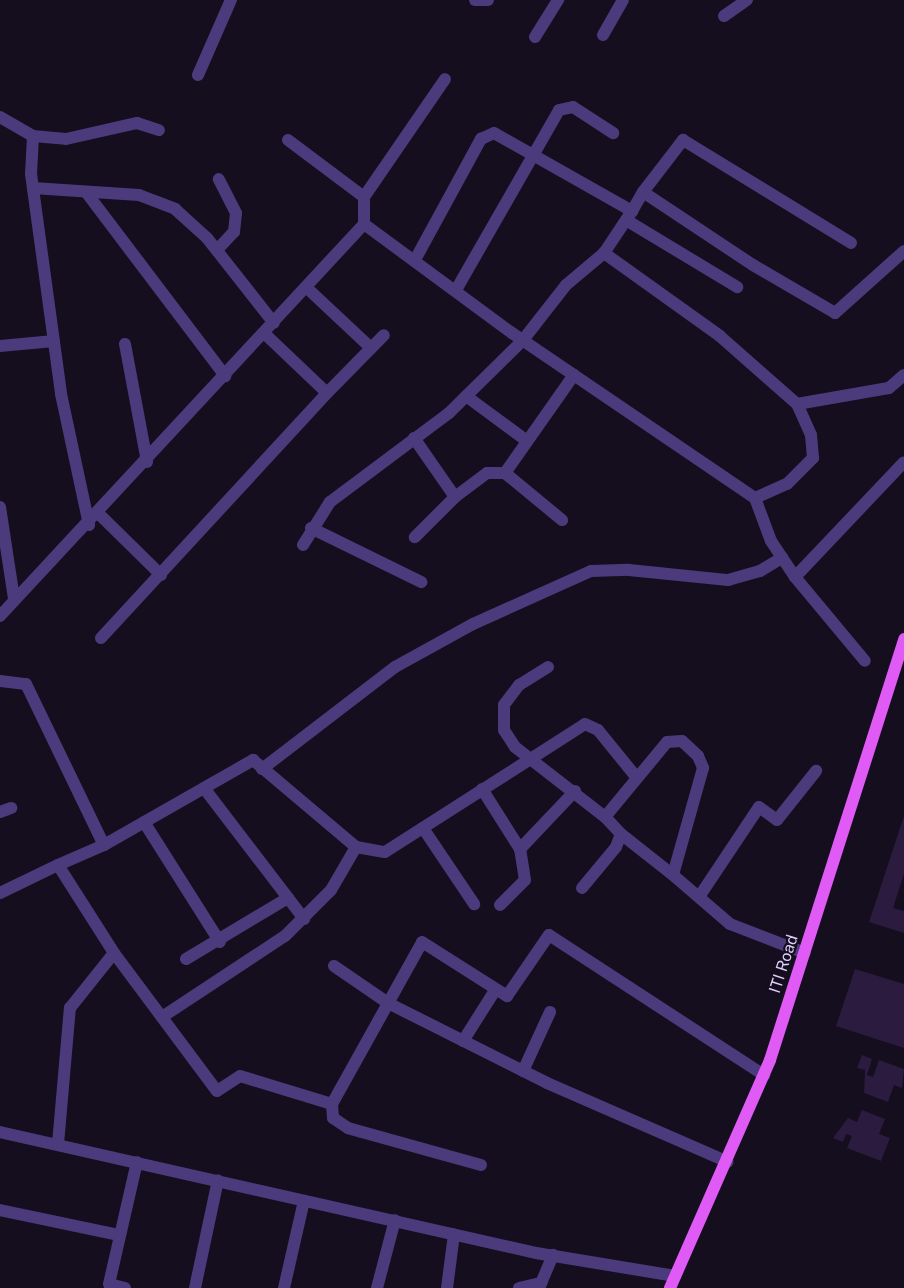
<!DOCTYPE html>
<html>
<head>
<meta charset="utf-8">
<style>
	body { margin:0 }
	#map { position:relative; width:904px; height:1288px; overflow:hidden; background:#150e1f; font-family:"Public Sans",sans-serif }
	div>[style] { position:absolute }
	.building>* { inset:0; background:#2a1b3f }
	.minor>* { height:12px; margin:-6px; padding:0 6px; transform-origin:6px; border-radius:6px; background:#4c3b7c }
	.primary>* { height:12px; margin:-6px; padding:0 6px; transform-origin:6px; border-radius:6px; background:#e05bf6 }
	span { translate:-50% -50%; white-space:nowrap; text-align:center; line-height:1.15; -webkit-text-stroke:4.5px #150e1f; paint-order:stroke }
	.street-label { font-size:16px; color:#decefc }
</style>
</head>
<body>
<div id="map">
	<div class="building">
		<div style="clip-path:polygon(904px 816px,904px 874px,893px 908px,904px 911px,904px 933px,869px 922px)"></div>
		<div style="clip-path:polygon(855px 969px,904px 984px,904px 1048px,836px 1026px)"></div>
		<div style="clip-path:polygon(862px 1055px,872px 1059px,867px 1075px,873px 1077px,879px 1060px,904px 1069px,902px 1088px,894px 1085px,888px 1102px,864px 1093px,865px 1070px,857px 1068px)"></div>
		<div style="clip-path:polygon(862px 1110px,885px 1119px,879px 1134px,890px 1138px,881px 1161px,847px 1148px,852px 1136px,846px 1134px,843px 1142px,833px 1138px,848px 1118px,857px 1122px)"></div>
	</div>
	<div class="minor">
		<div style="left:475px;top:0;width:13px"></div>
		<div style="left:724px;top:16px;width:28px;rotate:-35deg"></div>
		<div style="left:603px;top:35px;width:40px;rotate:-60.3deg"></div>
		<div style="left:535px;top:37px;width:44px;rotate:-58.1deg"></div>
		<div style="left:198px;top:75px;width:82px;rotate:-66.3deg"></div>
		<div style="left:0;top:117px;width:38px;rotate:30deg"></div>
		<div style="left:33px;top:136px;width:33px;rotate:5deg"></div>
		<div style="left:66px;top:139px;width:73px;rotate:-12.7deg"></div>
		<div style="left:137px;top:123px;width:23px;rotate:18deg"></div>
		<div style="left:33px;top:136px;width:38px;rotate:93deg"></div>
		<div style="left:31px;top:174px;width:222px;rotate:82.2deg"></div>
		<div style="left:61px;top:394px;width:134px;rotate:77.9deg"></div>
		<div style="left:288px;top:140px;width:95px;rotate:36.9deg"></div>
		<div style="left:33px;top:188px;width:106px;rotate:3.8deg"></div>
		<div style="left:139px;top:195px;width:39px;rotate:21deg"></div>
		<div style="left:175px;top:209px;width:43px;rotate:42.2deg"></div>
		<div style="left:207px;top:238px;width:108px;rotate:51.8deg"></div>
		<div style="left:86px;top:192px;width:231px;rotate:52.9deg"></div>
		<div style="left:643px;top:192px;width:66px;rotate:-52.4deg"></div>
		<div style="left:683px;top:140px;width:197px;rotate:31.5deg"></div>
		<div style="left:626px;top:220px;width:130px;rotate:31.1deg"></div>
		<div style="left:364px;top:224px;width:27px;rotate:-90deg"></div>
		<div style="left:364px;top:197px;width:143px;rotate:-55.5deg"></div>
		<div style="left:217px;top:250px;width:25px;rotate:-47deg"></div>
		<div style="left:234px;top:232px;width:19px;rotate:-84deg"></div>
		<div style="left:236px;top:213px;width:38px;rotate:-117deg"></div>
		<div style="left:416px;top:258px;width:136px;rotate:-61.4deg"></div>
		<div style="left:481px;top:139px;width:14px;rotate:-25deg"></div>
		<div style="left:494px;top:133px;width:159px;rotate:29.5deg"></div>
		<div style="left:632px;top:211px;width:22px;rotate:-60deg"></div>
		<div style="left:643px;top:192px;width:132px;rotate:33.6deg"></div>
		<div style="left:753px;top:265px;width:95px;rotate:30.3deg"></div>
		<div style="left:835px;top:313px;width:93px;rotate:-41.9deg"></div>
		<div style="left:307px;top:288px;width:88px;rotate:43.2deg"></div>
		<div style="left:456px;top:290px;width:207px;rotate:-60.2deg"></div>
		<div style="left:559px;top:110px;width:14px;rotate:-12deg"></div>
		<div style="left:573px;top:107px;width:48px;rotate:33deg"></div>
		<div style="left:125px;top:344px;width:120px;rotate:79.4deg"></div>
		<div style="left:0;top:346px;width:54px;rotate:-5.3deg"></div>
		<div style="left:327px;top:393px;width:81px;rotate:-45.5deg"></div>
		<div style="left:466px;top:396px;width:76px;rotate:36.4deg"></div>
		<div style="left:797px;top:404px;width:93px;rotate:-9.9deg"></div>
		<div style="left:889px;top:388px;width:20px;rotate:-41deg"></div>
		<div style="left:414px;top:438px;width:72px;rotate:55.2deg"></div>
		<div style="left:455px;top:497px;width:57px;rotate:135deg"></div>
		<div style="left:505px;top:473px;width:74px;rotate:39.5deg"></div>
		<div style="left:455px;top:497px;width:40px;rotate:-37deg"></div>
		<div style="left:487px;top:473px;width:18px"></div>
		<div style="left:505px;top:473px;width:120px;rotate:-54.9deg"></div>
		<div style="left:755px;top:498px;width:46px;rotate:69.6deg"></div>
		<div style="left:771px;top:541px;width:43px;rotate:56.3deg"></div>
		<div style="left:795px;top:577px;width:109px;rotate:50.2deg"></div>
		<div style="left:0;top:507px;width:93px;rotate:81.3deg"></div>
		<div style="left:99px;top:514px;width:87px;rotate:44.5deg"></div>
		<div style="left:311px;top:528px;width:123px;rotate:26.1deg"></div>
		<div style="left:303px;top:545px;width:51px;rotate:-57.9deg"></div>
		<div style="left:330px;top:502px;width:149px;rotate:-36.8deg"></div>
		<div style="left:449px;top:413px;width:104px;rotate:-44.6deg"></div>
		<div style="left:523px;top:340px;width:70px;rotate:-52deg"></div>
		<div style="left:566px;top:285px;width:50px;rotate:-40.1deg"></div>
		<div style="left:795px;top:577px;width:158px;rotate:-46.5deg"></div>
		<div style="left:0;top:616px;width:535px;rotate:-47.12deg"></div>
		<div style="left:364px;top:224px;width:184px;rotate:36.4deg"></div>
		<div style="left:512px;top:333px;width:294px;rotate:34.2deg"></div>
		<div style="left:755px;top:498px;width:35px;rotate:-24deg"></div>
		<div style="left:787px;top:484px;width:37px;rotate:-45deg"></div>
		<div style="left:813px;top:458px;width:23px;rotate:-95deg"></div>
		<div style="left:811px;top:435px;width:34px;rotate:-114deg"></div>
		<div style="left:797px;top:404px;width:103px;rotate:-138.6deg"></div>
		<div style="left:720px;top:336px;width:143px;rotate:-144.4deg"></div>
		<div style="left:604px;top:253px;width:50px;rotate:-56.3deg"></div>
		<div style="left:101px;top:638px;width:333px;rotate:-47.3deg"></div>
		<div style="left:327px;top:393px;width:87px;rotate:-136.4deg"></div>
		<div style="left:548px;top:667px;width:34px;rotate:148deg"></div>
		<div style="left:519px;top:685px;width:25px;rotate:127deg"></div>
		<div style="left:504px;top:705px;width:25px;rotate:90deg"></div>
		<div style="left:504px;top:730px;width:20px;rotate:57deg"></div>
		<div style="left:515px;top:747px;width:114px;rotate:37.9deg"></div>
		<div style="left:605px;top:817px;width:97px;rotate:-50.4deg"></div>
		<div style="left:667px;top:742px;width:15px;rotate:-4deg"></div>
		<div style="left:682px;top:741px;width:22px;rotate:43deg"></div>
		<div style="left:698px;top:756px;width:13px;rotate:67deg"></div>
		<div style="left:703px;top:768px;width:111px;rotate:105.7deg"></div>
		<div style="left:673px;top:875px;width:75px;rotate:40.7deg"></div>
		<div style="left:730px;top:924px;width:80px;rotate:21.1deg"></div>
		<div style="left:0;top:681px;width:26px;rotate:7deg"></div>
		<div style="left:26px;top:684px;width:179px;rotate:64.2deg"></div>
		<div style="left:104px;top:845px;width:172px;rotate:-29.7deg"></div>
		<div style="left:253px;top:760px;width:135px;rotate:40.2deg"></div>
		<div style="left:356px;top:847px;width:29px;rotate:10deg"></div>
		<div style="left:385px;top:852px;width:237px;rotate:-32.6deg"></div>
		<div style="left:585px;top:724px;width:14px;rotate:25deg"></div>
		<div style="left:598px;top:730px;width:62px;rotate:50.9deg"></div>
		<div style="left:262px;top:769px;width:168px;rotate:-37.5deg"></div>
		<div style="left:395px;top:667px;width:89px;rotate:-28.9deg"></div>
		<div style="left:473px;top:624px;width:129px;rotate:-24.2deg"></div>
		<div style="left:591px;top:571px;width:38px;rotate:-2deg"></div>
		<div style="left:629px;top:570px;width:100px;rotate:5.8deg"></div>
		<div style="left:728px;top:580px;width:33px;rotate:-16deg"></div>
		<div style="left:760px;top:571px;width:26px;rotate:-31deg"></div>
		<div style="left:204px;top:788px;width:165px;rotate:52.6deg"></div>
		<div style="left:482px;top:789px;width:71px;rotate:57.7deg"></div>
		<div style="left:0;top:812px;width:12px;rotate:-20deg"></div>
		<div style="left:144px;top:822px;width:142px;rotate:57.7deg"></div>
		<div style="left:423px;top:828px;width:92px;rotate:56.1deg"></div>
		<div style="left:621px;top:834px;width:66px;rotate:38.3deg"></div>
		<div style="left:58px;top:865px;width:50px;rotate:-23.5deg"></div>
		<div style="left:582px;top:888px;width:53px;rotate:-50.3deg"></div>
		<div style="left:616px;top:847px;width:14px;rotate:-69deg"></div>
		<div style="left:621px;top:834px;width:23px;rotate:-133deg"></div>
		<div style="left:0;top:893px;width:64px;rotate:-25.8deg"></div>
		<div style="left:58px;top:865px;width:104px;rotate:57.5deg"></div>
		<div style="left:699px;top:897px;width:108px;rotate:-56.3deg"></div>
		<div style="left:759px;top:807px;width:22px;rotate:36deg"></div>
		<div style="left:777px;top:820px;width:63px;rotate:-51.5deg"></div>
		<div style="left:500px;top:905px;width:35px;rotate:-45deg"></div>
		<div style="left:525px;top:880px;width:31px;rotate:-99deg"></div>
		<div style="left:520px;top:849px;width:80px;rotate:-46.5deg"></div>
		<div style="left:186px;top:959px;width:119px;rotate:-30.9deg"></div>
		<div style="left:334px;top:966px;width:65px;rotate:34.4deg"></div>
		<div style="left:388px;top:1003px;width:178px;rotate:26.7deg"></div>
		<div style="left:547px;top:1083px;width:197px;rotate:23.6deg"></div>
		<div style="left:162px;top:1017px;width:147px;rotate:-33.4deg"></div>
		<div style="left:285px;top:936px;width:65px;rotate:-45deg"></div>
		<div style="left:331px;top:890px;width:50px;rotate:-59.8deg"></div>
		<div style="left:463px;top:1041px;width:58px;rotate:-57.7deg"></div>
		<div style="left:523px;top:1071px;width:65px;rotate:-65.4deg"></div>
		<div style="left:0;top:1132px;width:549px;rotate:12.72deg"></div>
		<div style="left:536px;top:1253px;width:141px;rotate:9.4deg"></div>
		<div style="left:58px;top:1144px;width:137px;rotate:-85deg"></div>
		<div style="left:70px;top:1008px;width:70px;rotate:-51.3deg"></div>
		<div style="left:114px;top:953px;width:172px;rotate:53.3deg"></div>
		<div style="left:217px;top:1091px;width:27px;rotate:-33deg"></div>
		<div style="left:240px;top:1076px;width:96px;rotate:16.9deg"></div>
		<div style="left:481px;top:1165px;width:138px;rotate:-164.5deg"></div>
		<div style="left:348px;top:1128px;width:18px;rotate:-146deg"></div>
		<div style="left:333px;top:1118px;width:14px;rotate:-94deg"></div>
		<div style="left:332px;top:1104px;width:185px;rotate:-60.9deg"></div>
		<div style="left:422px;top:942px;width:101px;rotate:32.4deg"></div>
		<div style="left:507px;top:996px;width:74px;rotate:-55.5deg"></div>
		<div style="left:549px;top:935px;width:257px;rotate:33.1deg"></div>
		<div style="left:0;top:1210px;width:122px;rotate:11.9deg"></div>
		<div style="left:125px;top:1288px;width:16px;rotate:-166deg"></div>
		<div style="left:109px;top:1284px;width:125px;rotate:-77.1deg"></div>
		<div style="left:195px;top:1288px;width:110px;rotate:-78deg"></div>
		<div style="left:284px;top:1288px;width:89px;rotate:-77.1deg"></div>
		<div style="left:377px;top:1288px;width:70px;rotate:-75.2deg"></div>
		<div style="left:447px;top:1288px;width:54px;rotate:-82.6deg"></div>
		<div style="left:519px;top:1288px;width:23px;rotate:-13deg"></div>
		<div style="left:539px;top:1288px;width:36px;rotate:-67deg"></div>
	</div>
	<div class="primary">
		<div style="left:670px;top:1288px;width:249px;rotate:-66.3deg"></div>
		<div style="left:770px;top:1060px;width:442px;rotate:-72.3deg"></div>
	</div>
	<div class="street-label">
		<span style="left:784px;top:964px;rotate:-72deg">ITI Road</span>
	</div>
</div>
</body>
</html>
